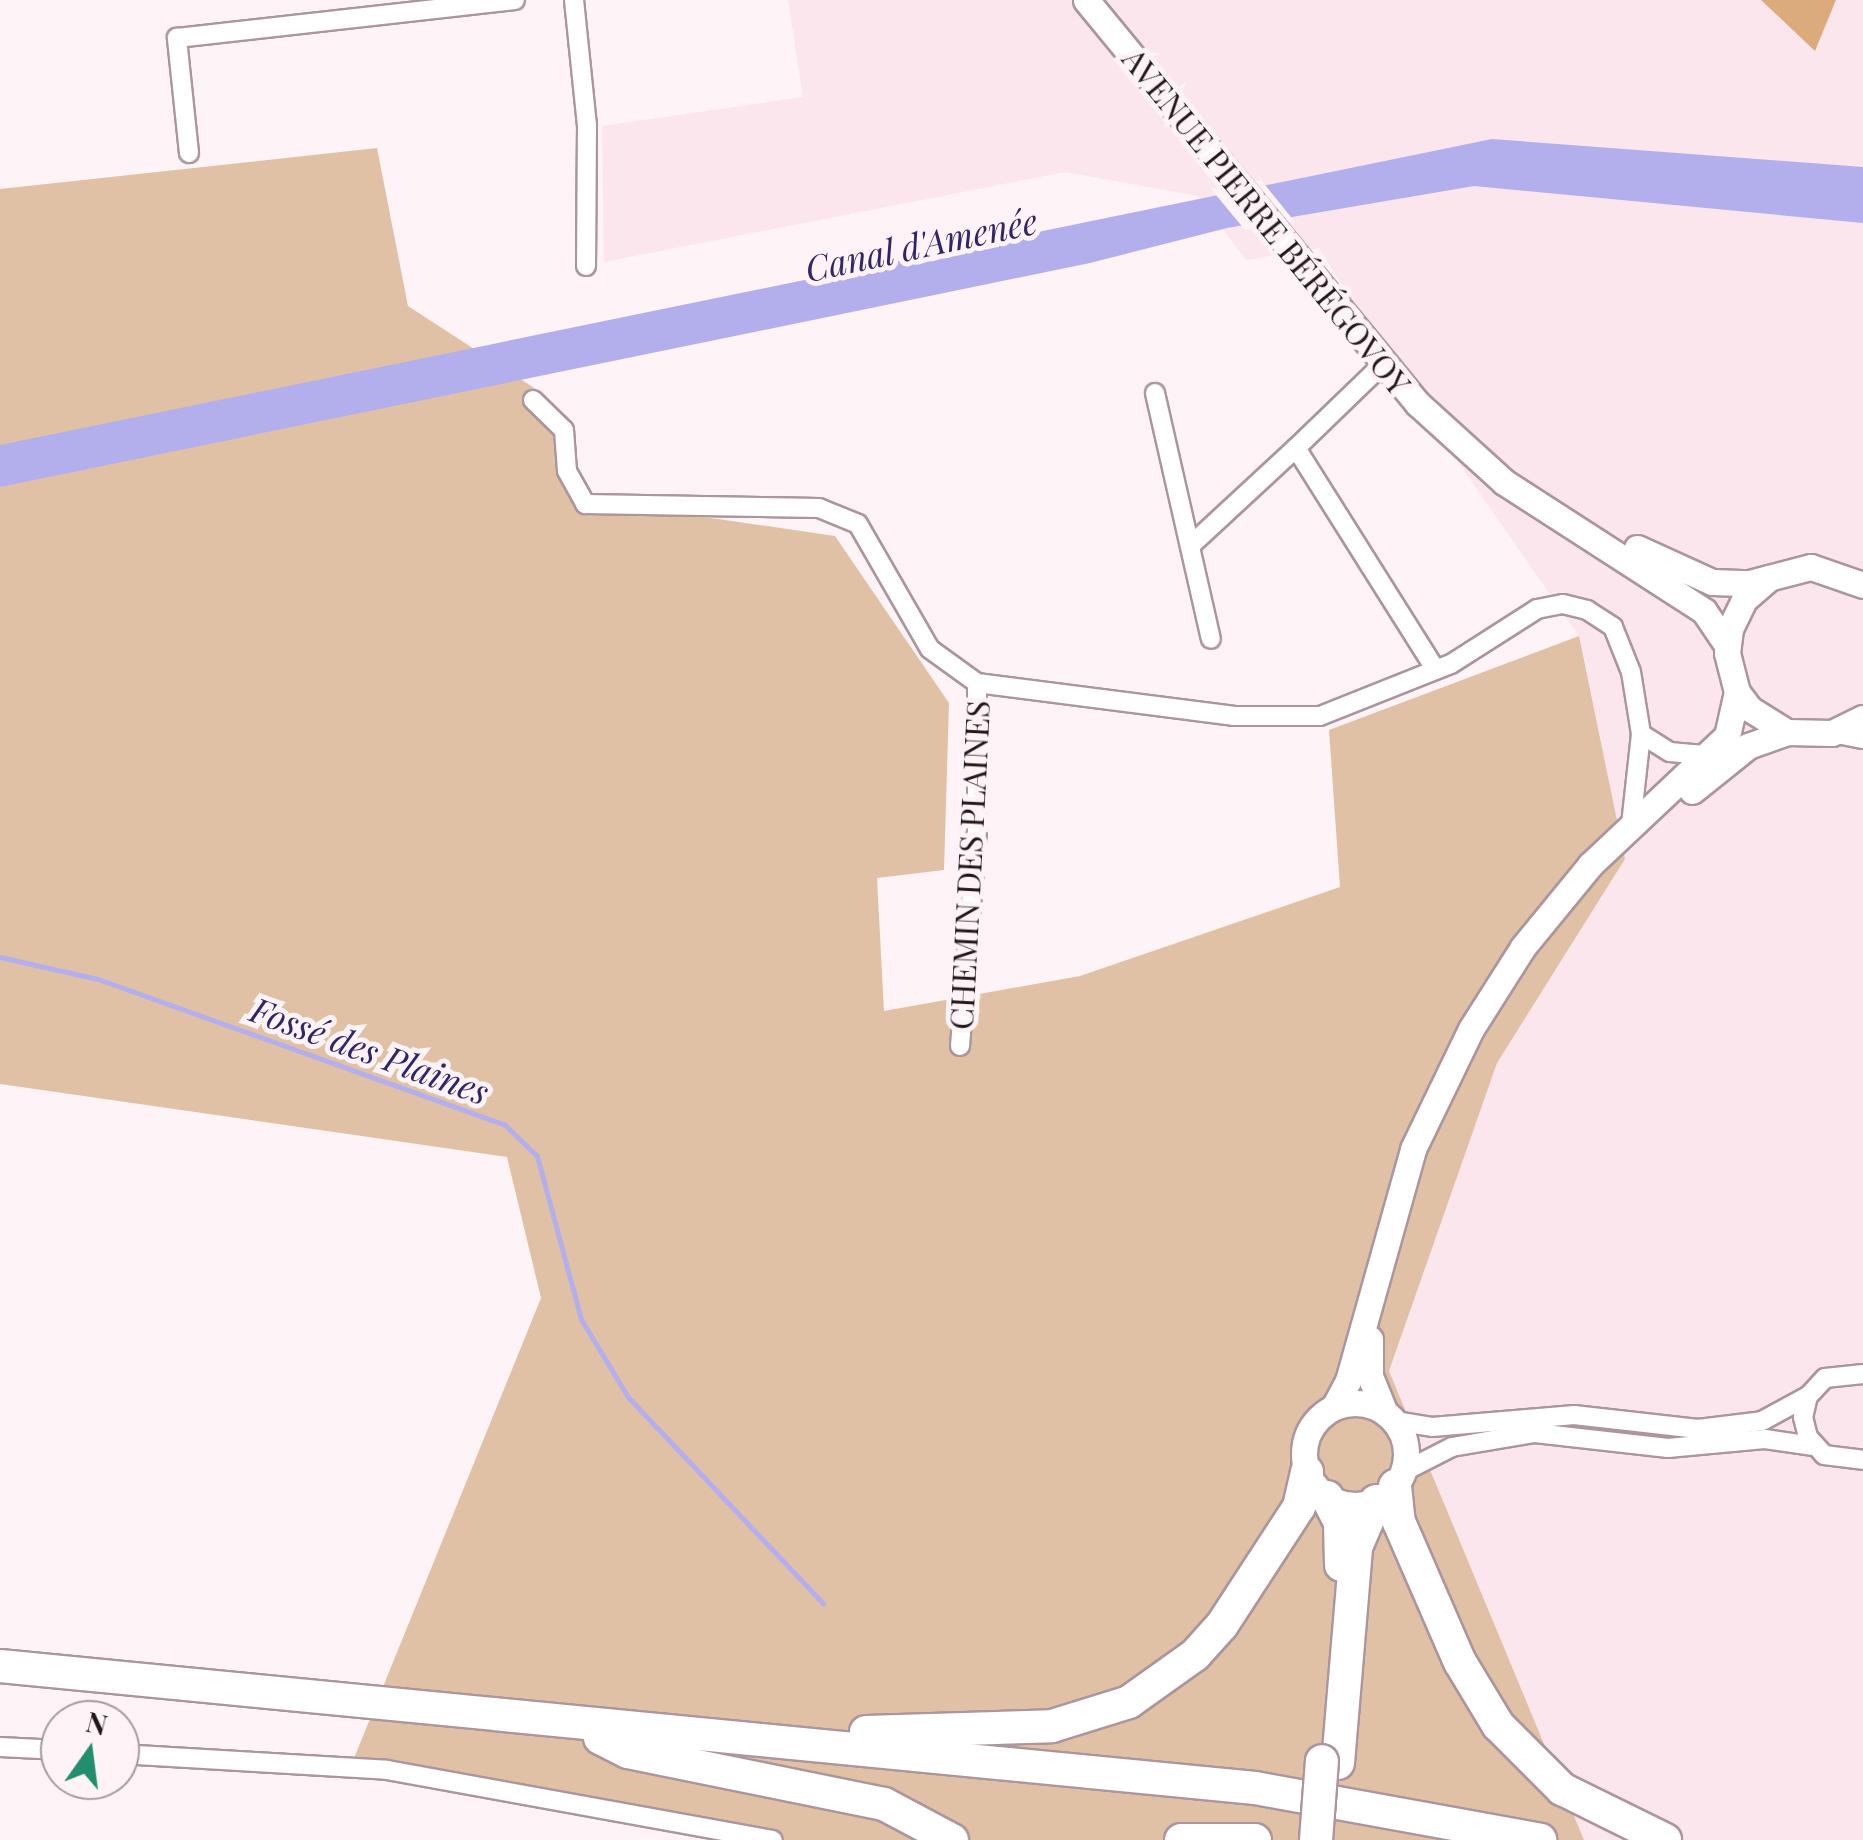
<!DOCTYPE html>
<html>
<head>
<meta charset="utf-8">
<style>
	body { margin:0 }
	#map { position:relative; width:1863px; height:1840px; overflow:hidden; background:#fef3f7; font-family:"Playfair Display",serif }
	div>[style] { position:absolute }
	.built>* { inset:0; background:#fae6ec }
	.green>* { inset:0; background:#e1c1a5 }
	.forest>* { inset:0; background:#dcab7c }
	.water>* { inset:0; background:#b2afec }
	.pier>* { inset:0; background:#fef3f7 }
	.stream>* { height:5px; margin:-2.5px; padding:0 2.5px; transform-origin:2.5px; border-radius:2.5px; background:#b2afec }
	.roads { filter:drop-shadow(2px 0 #ac959c) drop-shadow(-2px 0 #ac959c) drop-shadow(0 2px #ac959c) drop-shadow(0 -2px #ac959c) }
	.street>* { height:18px; margin:-9px; padding:0 9px; transform-origin:9px; border-radius:9px; background:#fff }
	.secondary>* { height:25px; margin:-12.5px; padding:0 12.5px; transform-origin:12.5px; border-radius:12.5px; background:#fff }
	.secondary>.ring { margin:-12.5px; padding:0; box-sizing:content-box; background:none; border:25px solid #fff; border-radius:50% }
	.highway>* { height:32px; margin:-16px; padding:0 16px; transform-origin:16px; border-radius:16px; background:#fff }
	.bridges { filter:drop-shadow(2px 0 #ac959c) drop-shadow(-2px 0 #ac959c) drop-shadow(0 2px #ac959c) drop-shadow(0 -2px #ac959c) }
	.highway-bridge>* { height:32px; margin:-16px; padding:0 16px; transform-origin:16px; border-radius:16px; background:#fff }
	span { translate:-50% -50%; white-space:nowrap; text-align:center; line-height:1.15; -webkit-text-stroke:10px #fef3f7; paint-order:stroke }
	.street-label { font-size:32px; color:#20181b }
	.water-label { font-size:35px; color:#31256a; font-style:italic }
	.north { position:absolute; left:40px; top:1700px; width:100px; height:100px; box-sizing:border-box; background:#fef3f7; border:2px solid #a59b9f; border-radius:50%; rotate:14deg; font-size:28px; font-weight:700; line-height:40px; text-align:center; color:#20181b }
	.north::after { content:''; display:block; margin:auto; width:35px; height:45px; background:#218e6d; clip-path:polygon(50% 0,100% 100%,50% 72%,0 100%) }
</style>
</head>
<body>
<div id="map">
	<div class="built">
		<div style="clip-path:polygon(788px 0,1761px 0,1815px 50px,1836px 0,1863px 0,1863px 1840px,1584px 1840px,1389px 1371px,1497px 1063px,1625px 859px,1579px 636px,1401px 380px,1319px 248px,1246px 260px,1198px 196px,1065px 172px,604px 262px,602px 126px,803px 97px)"></div>
	</div>
	<div class="green">
		<div style="clip-path:polygon(377px 148px,408px 306px,545px 395px,581px 499px,835px 536px,949px 703px,944px 870px,877px 878px,884px 1011px,1080px 976px,1340px 887px,1329px 730px,1579px 636px,1625px 859px,1497px 1063px,1389px 1371px,1584px 1840px,734px 1840px,350px 1768px,541px 1298px,507px 1157px,0 1084px,0 189px)"></div>
	</div>
	<div class="forest">
		<div style="clip-path:polygon(1761px 0,1836px 0,1815px 51px)"></div>
	</div>
	<div class="water">
		<div style="clip-path:polygon(1492px 139px,1863px 167px,1863px 223px,1474px 186px,1227px 228px,1090px 263px,0 487px,0 445px)"></div>
	</div>
	<div class="pier">
		<div style="clip-path:polygon(1261px 180px,1295px 222px,1245px 230px,1211px 189px)"></div>
	</div>
	<div class="stream">
		<div style="left:0;top:957px;width:100px;rotate:12.7deg"></div>
		<div style="left:98px;top:979px;width:431px;rotate:19.7deg"></div>
		<div style="left:504px;top:1124px;width:46px;rotate:44.1deg"></div>
		<div style="left:537px;top:1156px;width:169px;rotate:74.9deg"></div>
		<div style="left:581px;top:1319px;width:91px;rotate:58.9deg"></div>
		<div style="left:628px;top:1397px;width:284px;rotate:46.6deg"></div>
	</div>
	<div class="roads">
		<div class="street">
			<div style="left:574px;top:0;width:126px;rotate:84.1deg"></div>
			<div style="left:587px;top:125px;width:141px;rotate:90.4deg"></div>
			<div style="left:189px;top:153px;width:116px;rotate:-96deg"></div>
			<div style="left:177px;top:38px;width:340px;rotate:-6.4deg"></div>
			<div style="left:1155px;top:393px;width:252px;rotate:77.2deg"></div>
			<div style="left:533px;top:400px;width:43px;rotate:44.1deg"></div>
			<div style="left:564px;top:430px;width:41px;rotate:85.8deg"></div>
			<div style="left:567px;top:471px;width:38px;rotate:61deg"></div>
			<div style="left:585px;top:504px;width:234px;rotate:1deg"></div>
			<div style="left:819px;top:508px;width:42px;rotate:22.3deg"></div>
			<div style="left:858px;top:524px;width:144px;rotate:60.1deg"></div>
			<div style="left:930px;top:649px;width:58px;rotate:35.9deg"></div>
			<div style="left:977px;top:683px;width:258px;rotate:7.3deg"></div>
			<div style="left:1233px;top:716px;width:87px"></div>
			<div style="left:1320px;top:716px;width:141px;rotate:-21.7deg"></div>
			<div style="left:1451px;top:664px;width:102px;rotate:-32.6deg"></div>
			<div style="left:1537px;top:609px;width:26px;rotate:-11deg"></div>
			<div style="left:1563px;top:604px;width:25px;rotate:14deg"></div>
			<div style="left:1587px;top:610px;width:31px;rotate:33deg"></div>
			<div style="left:1613px;top:627px;width:48px;rotate:68.2deg"></div>
			<div style="left:1631px;top:672px;width:63px;rotate:80.8deg"></div>
			<div style="left:1641px;top:734px;width:91px;rotate:96.3deg"></div>
			<div style="left:1296px;top:448px;width:120px;rotate:-44deg"></div>
			<div style="left:1190px;top:546px;width:144px;rotate:-42.8deg"></div>
			<div style="left:1296px;top:448px;width:262px;rotate:57.8deg"></div>
			<div style="left:1832px;top:733px;width:32px;rotate:11deg"></div>
			<div style="left:1641px;top:734px;width:34px;rotate:32deg"></div>
			<div style="left:1670px;top:752px;width:37px;rotate:5deg"></div>
			<div style="left:960px;top:1046px;width:218px;rotate:-85.5deg"></div>
			<div style="left:977px;top:829px;width:146px;rotate:-90deg"></div>
			<div style="left:1863px;top:1374px;width:38px;rotate:174deg"></div>
			<div style="left:1825px;top:1378px;width:25px;rotate:133deg"></div>
			<div style="left:1808px;top:1396px;width:22px;rotate:103deg"></div>
			<div style="left:1803px;top:1417px;width:21px;rotate:76deg"></div>
			<div style="left:1808px;top:1437px;width:24px;rotate:48deg"></div>
			<div style="left:1824px;top:1455px;width:39px;rotate:7deg"></div>
			<div style="left:1395px;top:1421px;width:37px;rotate:9deg"></div>
			<div style="left:1432px;top:1427px;width:143px;rotate:-4.8deg"></div>
			<div style="left:1574px;top:1415px;width:125px;rotate:6.4deg"></div>
			<div style="left:1698px;top:1429px;width:64px;rotate:-7.1deg"></div>
			<div style="left:1762px;top:1421px;width:52px;rotate:-28.5deg"></div>
			<div style="left:1403px;top:1472px;width:55px;rotate:-27deg"></div>
			<div style="left:1452px;top:1447px;width:84px;rotate:-9.6deg"></div>
			<div style="left:1535px;top:1433px;width:134px;rotate:6.4deg"></div>
			<div style="left:1668px;top:1448px;width:97px;rotate:-5.3deg"></div>
			<div style="left:1765px;top:1439px;width:49px;rotate:8.3deg"></div>
			<div style="left:0;top:1747px;width:60px;rotate:2.9deg"></div>
			<div style="left:120px;top:1754px;width:267px;rotate:3.4deg"></div>
			<div style="left:387px;top:1770px;width:392px;rotate:10.3deg"></div>
		</div>
		<div class="secondary">
			<div style="left:1086px;top:0;width:523px;rotate:50.59deg"></div>
			<div style="left:1418px;top:404px;width:116px;rotate:42.2deg"></div>
			<div style="left:1504px;top:482px;width:238px;rotate:32.8deg"></div>
			<div style="left:1704px;top:611px;width:41px;rotate:55.9deg"></div>
			<div style="left:1637px;top:548px;width:82px;rotate:24.4deg"></div>
			<div style="left:1712px;top:582px;width:37px;rotate:2deg"></div>
			<div style="left:1749px;top:583px;width:64px;rotate:-14.5deg"></div>
			<div style="left:1811px;top:567px;width:55px;rotate:19.1deg"></div>
			<div style="left:1769px;top:578px;width:33px;rotate:139deg"></div>
			<div style="left:1744px;top:600px;width:32px;rotate:116deg"></div>
			<div style="left:1730px;top:629px;width:24px;rotate:97deg"></div>
			<div style="left:1727px;top:653px;width:40px;rotate:75.6deg"></div>
			<div style="left:1737px;top:692px;width:21px;rotate:53deg"></div>
			<div style="left:1750px;top:709px;width:44px;rotate:31.9deg"></div>
			<div style="left:1787px;top:732px;width:45px;rotate:1.3deg"></div>
			<div style="left:1832px;top:733px;width:34px;rotate:-26deg"></div>
			<div style="left:1692px;top:791px;width:72px;rotate:-38.8deg"></div>
			<div style="left:1748px;top:746px;width:41px;rotate:-19.7deg"></div>
			<div style="left:1370px;top:1339px;width:37px;rotate:90deg"></div>
			<div style="left:1370px;top:1376px;width:38px;rotate:68deg"></div>
			<div class="ring" style="left:1304px;top:1403px;width:77px;height:77px"></div>
			<div style="left:1334px;top:1407px;width:30px;rotate:-62deg"></div>
			<div style="left:1348px;top:1381px;width:241px;rotate:-74.3deg"></div>
			<div style="left:1413px;top:1149px;width:133px;rotate:-64.2deg"></div>
			<div style="left:1471px;top:1029px;width:97px;rotate:-57.6deg"></div>
			<div style="left:1523px;top:947px;width:106px;rotate:-50.7deg"></div>
			<div style="left:1590px;top:865px;width:188px;rotate:-43.3deg"></div>
			<div style="left:1727px;top:736px;width:45px;rotate:-77.2deg"></div>
		</div>
		<div class="highway">
			<div style="left:1395px;top:1486px;width:36px;rotate:84deg"></div>
			<div style="left:1399px;top:1522px;width:153px;rotate:66.5deg"></div>
			<div style="left:1460px;top:1662px;width:74px;rotate:58.9deg"></div>
			<div style="left:1498px;top:1725px;width:91px;rotate:45deg"></div>
			<div style="left:1562px;top:1789px;width:115px;rotate:26.3deg"></div>
			<div style="left:1327px;top:1497px;width:29px;rotate:63deg"></div>
			<div style="left:1340px;top:1523px;width:42px;rotate:88.6deg"></div>
			<div style="left:0;top:1666px;width:1261px;rotate:5.55deg"></div>
			<div style="left:1255px;top:1788px;width:290px;rotate:10.3deg"></div>
			<div style="left:866px;top:1732px;width:186px;rotate:-1.8deg"></div>
			<div style="left:1052px;top:1726px;width:81px;rotate:-17.3deg"></div>
			<div style="left:1129px;top:1702px;width:81px;rotate:-35.5deg"></div>
			<div style="left:1195px;top:1655px;width:40px;rotate:-48deg"></div>
			<div style="left:1222px;top:1625px;width:141px;rotate:-56.9deg"></div>
			<div style="left:1299px;top:1507px;width:36px;rotate:-77deg"></div>
			<div style="left:600px;top:1738px;width:31px;rotate:27deg"></div>
			<div style="left:628px;top:1752px;width:261px;rotate:11.5deg"></div>
			<div style="left:884px;top:1804px;width:77px;rotate:27.9deg"></div>
			<div style="left:1338px;top:1763px;width:217px;rotate:-85.2deg"></div>
			<div style="left:1356px;top:1547px;width:50px;rotate:-66.5deg"></div>
			<div style="left:1181px;top:1840px;width:74px"></div>
		</div>
	</div>
	<div class="bridges">
		<div class="highway-bridge">
			<div style="left:1316px;top:1840px;width:79px;rotate:-85.7deg"></div>
		</div>
	</div>
	<div class="street-label">
		<span style="left:1267px;top:221px;rotate:51deg">AVENUE PIERRE BÉRÉGOVOY</span>
		<span style="left:969px;top:865px;rotate:-87deg">CHEMIN DES PLAINES</span>
	</div>
	<div class="water-label">
		<span style="left:921px;top:244px;rotate:-12deg">Canal d'Amenée</span>
		<span style="left:370px;top:1050px;rotate:20deg">Fossé des Plaines</span>
	</div>
	<div class="north">N</div>
</div>
</body>
</html>
